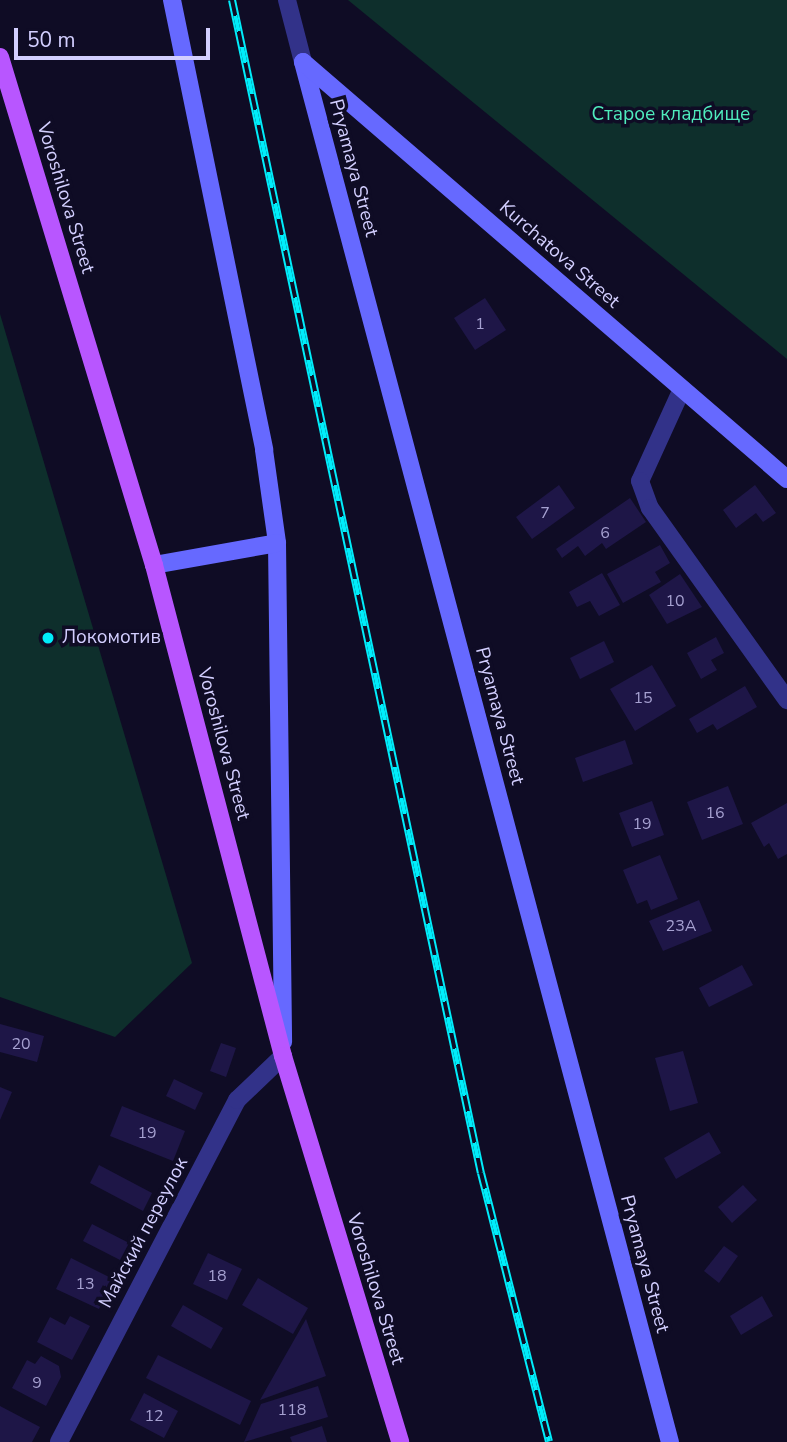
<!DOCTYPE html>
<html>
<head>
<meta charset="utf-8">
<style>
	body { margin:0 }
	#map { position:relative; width:787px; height:1442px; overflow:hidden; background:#0f0c25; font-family:"Nunito Sans",sans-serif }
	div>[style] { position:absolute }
	.green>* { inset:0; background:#0e2f2c }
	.building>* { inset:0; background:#1e1647 }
	.street>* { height:18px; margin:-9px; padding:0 9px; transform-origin:9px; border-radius:9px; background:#323289 }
	.secondary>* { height:18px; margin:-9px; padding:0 9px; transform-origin:9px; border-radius:9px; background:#6669ff }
	.primary>* { height:18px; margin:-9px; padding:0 9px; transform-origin:9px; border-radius:9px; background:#b856ff }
	.rail>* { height:8px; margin-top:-4px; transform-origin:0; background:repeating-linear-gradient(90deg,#0f0c25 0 16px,#00edfa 0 32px); box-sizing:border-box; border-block:2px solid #00edfa }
	.dots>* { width:19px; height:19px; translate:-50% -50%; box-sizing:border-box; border:4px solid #0f0c25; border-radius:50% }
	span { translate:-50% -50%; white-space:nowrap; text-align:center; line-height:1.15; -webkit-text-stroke:7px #0f0c25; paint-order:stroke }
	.number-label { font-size:16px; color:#a6a1d1 }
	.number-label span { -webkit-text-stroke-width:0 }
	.park-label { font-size:19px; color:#4fecbd }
	.street-label { font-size:19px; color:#d3cfff }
	.poi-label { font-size:19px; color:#d3cfff }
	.left { translate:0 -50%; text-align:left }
	.scale { position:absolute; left:14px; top:28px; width:196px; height:32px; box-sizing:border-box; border:4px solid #d3cfff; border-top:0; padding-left:9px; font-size:21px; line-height:24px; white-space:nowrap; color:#d3cfff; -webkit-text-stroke:5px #0f0c25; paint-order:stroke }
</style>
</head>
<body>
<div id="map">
	<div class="green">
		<div style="clip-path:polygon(348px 0,787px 0,787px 359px)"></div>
		<div style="clip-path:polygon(0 314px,192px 963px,115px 1037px,0 997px)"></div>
	</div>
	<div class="building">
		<div style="clip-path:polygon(485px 298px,506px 330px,475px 350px,454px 318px)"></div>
		<div style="clip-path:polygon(559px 485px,575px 508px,532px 539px,516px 517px)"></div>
		<div style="clip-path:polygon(755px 485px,776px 513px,763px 522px,756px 513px,736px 528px,723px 510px)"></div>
		<div style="clip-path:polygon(630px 498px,646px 522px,606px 549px,602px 543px,585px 556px,578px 546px,562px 558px,556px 549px)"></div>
		<div style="clip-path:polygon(660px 545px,670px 563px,655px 572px,661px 582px,623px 603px,607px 574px)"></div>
		<div style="clip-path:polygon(602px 573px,620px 605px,599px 616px,590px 601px,577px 607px,569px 592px)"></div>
		<div style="clip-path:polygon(680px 574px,702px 607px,667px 624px,649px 595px)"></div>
		<div style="clip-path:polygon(716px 637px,724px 653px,711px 660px,717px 670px,701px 679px,687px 653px)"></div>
		<div style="clip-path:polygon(604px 641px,614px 662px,580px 679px,570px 658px)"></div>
		<div style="clip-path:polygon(652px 665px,676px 706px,635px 731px,610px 689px)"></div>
		<div style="clip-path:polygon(745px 686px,757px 707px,717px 730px,713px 724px,697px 733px,689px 719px)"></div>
		<div style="clip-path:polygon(625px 740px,633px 764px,583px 782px,575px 758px)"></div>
		<div style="clip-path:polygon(728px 786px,743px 824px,702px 840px,687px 802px)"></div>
		<div style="clip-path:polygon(652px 801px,664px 835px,632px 847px,619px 813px)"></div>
		<div style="clip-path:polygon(787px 803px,787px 854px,778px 859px,769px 843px,764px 847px,751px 823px)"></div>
		<div style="clip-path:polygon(660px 855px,678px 899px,651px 910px,647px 900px,637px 904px,623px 870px)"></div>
		<div style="clip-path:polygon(699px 900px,712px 931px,663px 951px,649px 921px)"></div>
		<div style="clip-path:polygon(742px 965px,753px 985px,709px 1007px,699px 988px)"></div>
		<div style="clip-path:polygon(0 1024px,44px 1036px,37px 1062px,0 1052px)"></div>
		<div style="clip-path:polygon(221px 1043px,236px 1048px,226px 1077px,210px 1071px)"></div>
		<div style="clip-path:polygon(683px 1051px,698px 1103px,670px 1111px,655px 1058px)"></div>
		<div style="clip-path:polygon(174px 1079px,203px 1093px,195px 1110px,166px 1096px)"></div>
		<div style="clip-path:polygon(0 1087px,12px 1092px,0 1120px)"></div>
		<div style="clip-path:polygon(122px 1106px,185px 1131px,173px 1161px,110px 1136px)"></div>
		<div style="clip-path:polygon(709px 1132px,721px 1153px,676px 1179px,664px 1158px)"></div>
		<div style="clip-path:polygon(99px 1165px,152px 1193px,143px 1211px,90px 1183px)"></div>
		<div style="clip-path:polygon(743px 1185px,757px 1200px,732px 1223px,718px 1207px)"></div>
		<div style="clip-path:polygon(92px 1224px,129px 1243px,120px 1260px,83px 1241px)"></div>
		<div style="clip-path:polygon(724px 1246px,738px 1256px,719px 1283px,704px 1271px)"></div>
		<div style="clip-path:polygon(208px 1253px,242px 1269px,227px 1300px,193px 1284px)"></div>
		<div style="clip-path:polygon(71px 1258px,113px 1279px,99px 1309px,56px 1289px)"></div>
		<div style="clip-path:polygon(258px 1278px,308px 1308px,293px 1334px,242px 1305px)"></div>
		<div style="clip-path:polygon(762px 1296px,773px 1316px,741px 1335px,730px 1316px)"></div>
		<div style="clip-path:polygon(183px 1305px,223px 1328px,211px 1349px,171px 1326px)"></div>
		<div style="clip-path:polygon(70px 1316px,90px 1326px,72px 1360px,37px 1342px,50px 1317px,65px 1325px)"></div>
		<div style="clip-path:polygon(306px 1319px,326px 1376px,260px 1400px)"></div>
		<div style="clip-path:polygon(158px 1355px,251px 1401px,240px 1425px,146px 1378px)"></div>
		<div style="clip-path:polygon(41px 1356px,59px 1366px,61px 1377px,46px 1406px,12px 1388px,27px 1360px,35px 1364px)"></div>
		<div style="clip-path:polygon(318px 1386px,328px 1417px,244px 1442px,261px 1404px)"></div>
		<div style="clip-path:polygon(144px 1393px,178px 1411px,164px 1438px,130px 1420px)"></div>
		<div style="clip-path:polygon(0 1406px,40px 1427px,32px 1442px,0 1442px)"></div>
		<div style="clip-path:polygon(322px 1426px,327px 1442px,292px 1442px,290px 1437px)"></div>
	</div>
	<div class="street">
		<div style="left:287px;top:0;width:64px;rotate:75.5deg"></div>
		<div style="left:682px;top:389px;width:101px;rotate:114.5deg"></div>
		<div style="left:640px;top:481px;width:29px;rotate:70deg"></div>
		<div style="left:650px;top:508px;width:236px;rotate:54.5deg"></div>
		<div style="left:59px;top:1442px;width:386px;rotate:-62.5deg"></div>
		<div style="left:237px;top:1100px;width:64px;rotate:-43.7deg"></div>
	</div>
	<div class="secondary">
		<div style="left:172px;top:0;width:459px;rotate:78.4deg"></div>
		<div style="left:264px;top:450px;width:94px;rotate:82deg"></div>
		<div style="left:277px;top:543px;width:499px;rotate:89.3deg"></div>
		<div style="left:303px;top:62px;width:1428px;rotate:75.11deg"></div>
		<div style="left:303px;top:62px;width:639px;rotate:40.75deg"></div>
		<div style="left:154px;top:565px;width:125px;rotate:-10.1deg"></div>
	</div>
	<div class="primary">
		<div style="left:0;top:57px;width:531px;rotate:73.14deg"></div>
		<div style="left:154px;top:565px;width:508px;rotate:75.28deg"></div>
		<div style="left:283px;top:1056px;width:403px;rotate:73.1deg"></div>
	</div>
	<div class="rail">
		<div style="left:232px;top:0;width:1199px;rotate:78.02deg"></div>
		<div style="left:481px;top:1173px;width:277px;rotate:75.8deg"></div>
	</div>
	<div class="dots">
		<div style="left:48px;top:638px;background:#00edfa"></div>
	</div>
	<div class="number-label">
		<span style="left:480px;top:324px">1</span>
		<span style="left:545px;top:513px">7</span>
		<span style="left:605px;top:533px">6</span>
		<span style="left:675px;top:601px">10</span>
		<span style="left:643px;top:698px">15</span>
		<span style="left:715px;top:813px">16</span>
		<span style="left:642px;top:824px">19</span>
		<span style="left:681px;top:926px">23А</span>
		<span style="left:21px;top:1044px">20</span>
		<span style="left:147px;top:1133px">19</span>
		<span style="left:217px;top:1276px">18</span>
		<span style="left:85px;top:1284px">13</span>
		<span style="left:37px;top:1383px">9</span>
		<span style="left:292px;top:1410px">118</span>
		<span style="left:154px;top:1416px">12</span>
	</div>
	<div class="park-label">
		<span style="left:671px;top:115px">Старое кладбище</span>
	</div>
	<div class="street-label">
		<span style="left:353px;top:168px;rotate:75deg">Pryamaya Street</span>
		<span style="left:65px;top:198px;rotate:73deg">Voroshilova Street</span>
		<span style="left:559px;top:255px;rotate:41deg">Kurchatova Street</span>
		<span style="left:499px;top:716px;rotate:75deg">Pryamaya Street</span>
		<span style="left:223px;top:744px;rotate:75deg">Voroshilova Street</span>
		<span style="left:144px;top:1233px;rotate:-62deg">Майский переулок</span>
		<span style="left:644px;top:1264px;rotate:75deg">Pryamaya Street</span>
		<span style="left:375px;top:1289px;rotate:73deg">Voroshilova Street</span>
	</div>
	<div class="poi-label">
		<span class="left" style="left:62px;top:638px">Локомотив</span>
	</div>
	<div class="scale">50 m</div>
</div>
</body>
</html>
